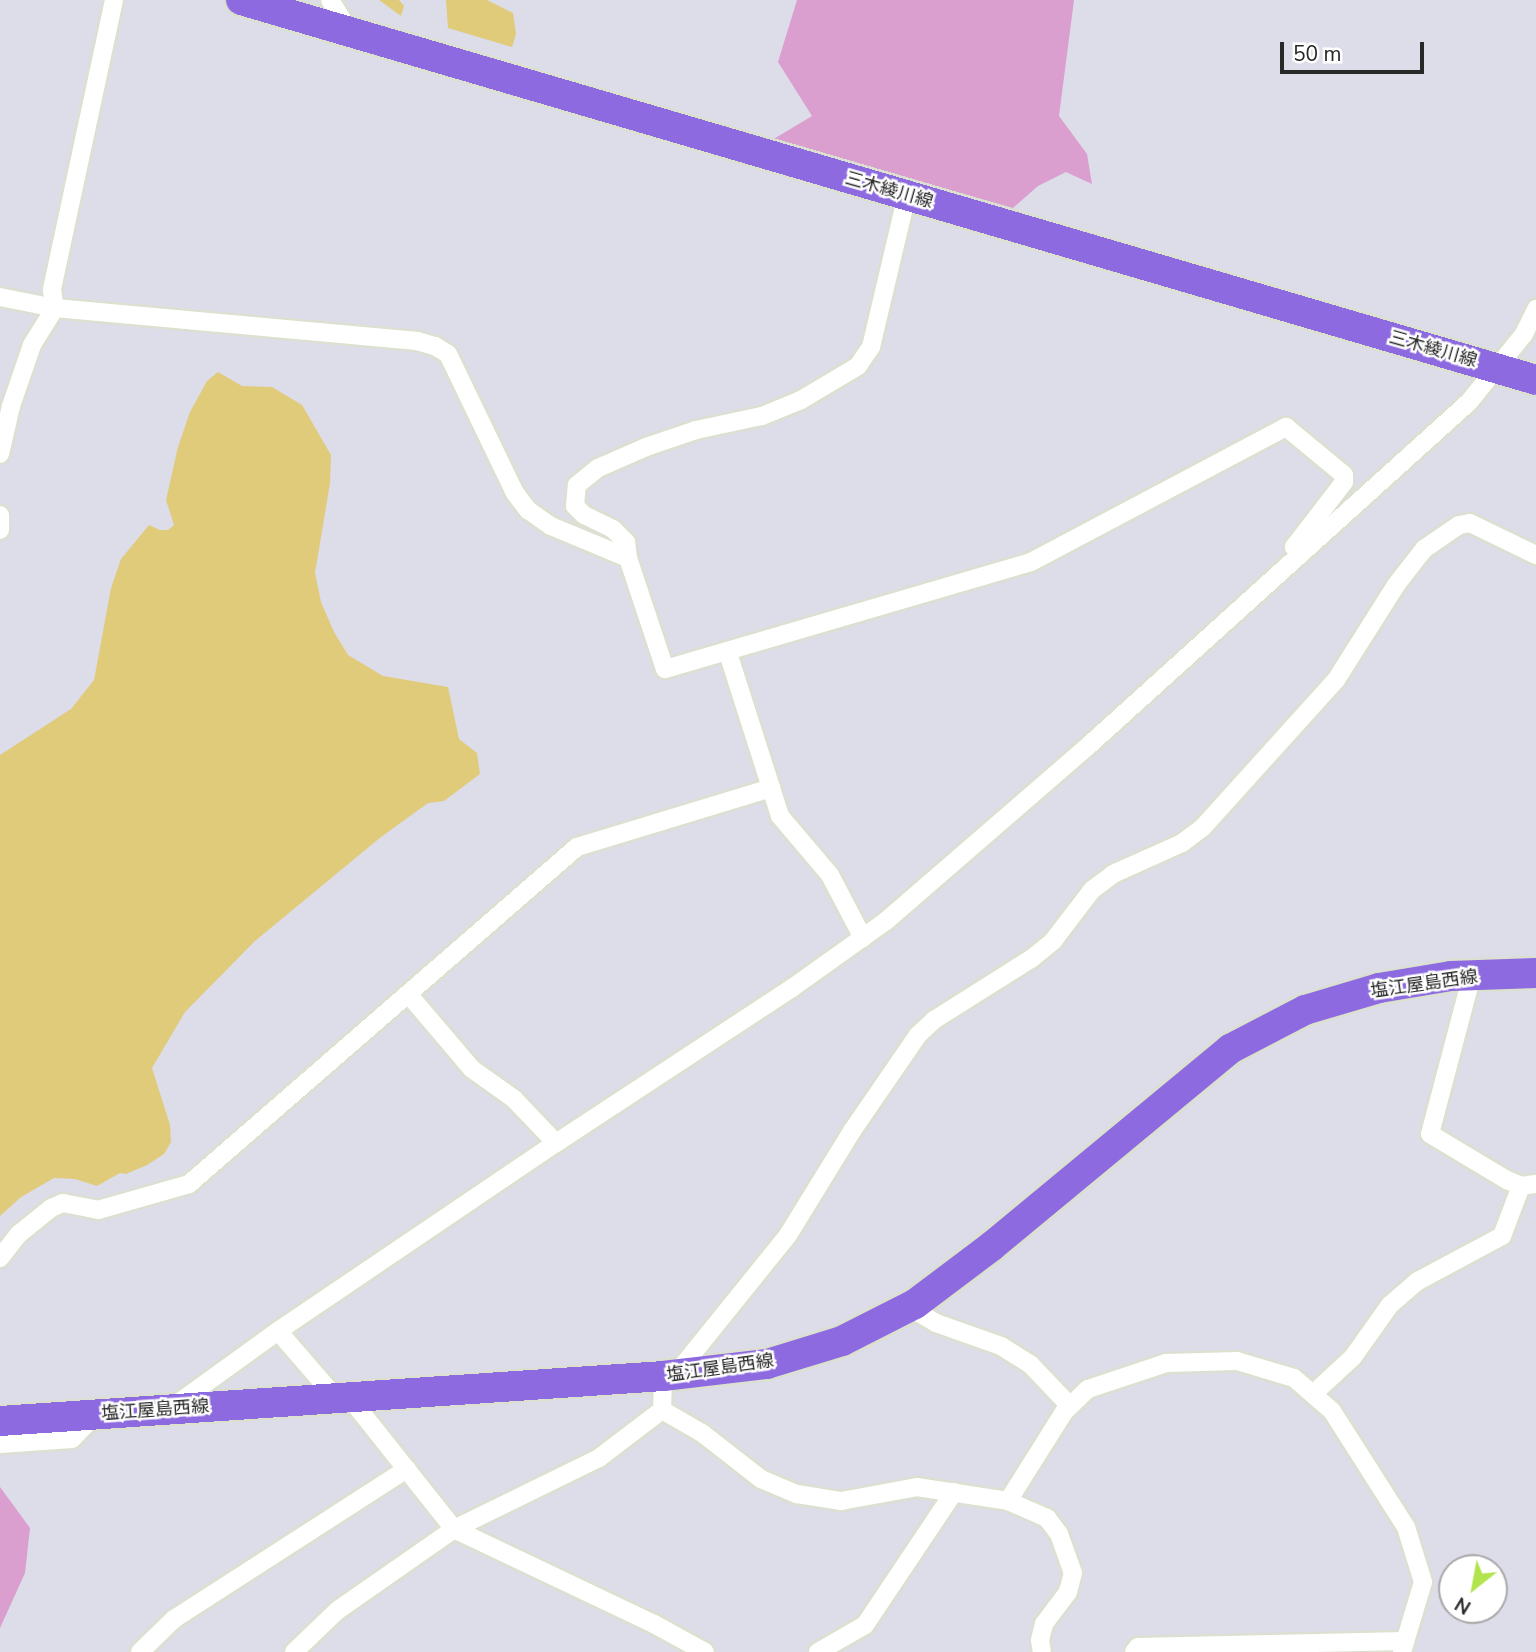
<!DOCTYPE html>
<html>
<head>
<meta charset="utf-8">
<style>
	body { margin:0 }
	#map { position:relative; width:1536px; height:1652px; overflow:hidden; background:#dddce9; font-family:"Nunito Sans","Noto Sans JP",sans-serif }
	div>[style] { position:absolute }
	.green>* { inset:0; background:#da9ecf }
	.water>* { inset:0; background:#e0cb7a }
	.roads { filter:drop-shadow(2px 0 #dbe0d1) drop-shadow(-2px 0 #dbe0d1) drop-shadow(0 2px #dbe0d1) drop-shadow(0 -2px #dbe0d1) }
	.minor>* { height:18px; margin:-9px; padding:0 9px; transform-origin:9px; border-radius:9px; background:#fff }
	.primary>* { height:30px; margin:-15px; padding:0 15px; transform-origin:15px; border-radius:15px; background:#8d6ae0 }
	span { translate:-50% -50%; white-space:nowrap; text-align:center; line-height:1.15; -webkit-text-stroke:5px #fff; paint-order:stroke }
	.street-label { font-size:18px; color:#282828 }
	.north { position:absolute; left:1438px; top:1554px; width:70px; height:70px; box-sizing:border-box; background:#fff; border:2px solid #a9a9a9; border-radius:50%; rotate:211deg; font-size:19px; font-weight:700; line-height:28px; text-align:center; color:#282828 }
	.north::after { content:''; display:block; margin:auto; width:24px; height:32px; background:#b1e44d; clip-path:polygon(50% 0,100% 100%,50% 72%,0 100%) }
	.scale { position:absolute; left:1280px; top:42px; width:144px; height:32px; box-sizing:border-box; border:4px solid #282828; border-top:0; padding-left:9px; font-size:21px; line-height:24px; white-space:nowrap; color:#282828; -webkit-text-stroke:5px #fff; paint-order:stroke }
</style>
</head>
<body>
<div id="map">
	<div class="green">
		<div style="clip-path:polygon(797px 0,1074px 0,1059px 116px,1087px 154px,1092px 184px,1066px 172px,1038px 186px,1013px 208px,772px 140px,812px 116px,778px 62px)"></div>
		<div style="clip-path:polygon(0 1487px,30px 1528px,25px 1573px,0 1628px)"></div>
	</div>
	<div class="water">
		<div style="clip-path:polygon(379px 0,399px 0,404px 6px,401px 16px)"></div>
		<div style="clip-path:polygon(446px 0,487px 0,513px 13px,516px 34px,512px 47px,448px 28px)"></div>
		<div style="clip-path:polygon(218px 372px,242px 386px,272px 387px,302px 405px,331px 455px,330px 483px,315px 573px,321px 602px,334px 632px,348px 655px,383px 676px,448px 687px,459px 739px,477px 753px,480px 774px,444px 801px,428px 803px,381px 837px,255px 941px,185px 1012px,152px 1068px,170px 1125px,171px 1142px,164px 1154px,147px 1165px,126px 1174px,120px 1173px,97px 1186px,75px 1179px,54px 1178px,21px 1197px,0 1216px,0 755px,71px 709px,94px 680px,111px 588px,121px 559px,149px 525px,160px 530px,168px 530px,174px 525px,166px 500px,178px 447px,190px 412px,207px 381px)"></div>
	</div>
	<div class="roads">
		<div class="minor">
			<div style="left:114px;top:0;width:297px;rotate:102.1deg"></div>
			<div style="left:52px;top:290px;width:18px;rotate:81deg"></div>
			<div style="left:55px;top:308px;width:364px;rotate:5.2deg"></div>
			<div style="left:417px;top:341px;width:19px;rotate:16deg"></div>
			<div style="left:435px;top:346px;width:15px;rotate:32deg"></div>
			<div style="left:448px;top:354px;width:154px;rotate:64.3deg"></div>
			<div style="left:515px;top:493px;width:21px;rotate:53deg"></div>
			<div style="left:528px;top:510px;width:28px;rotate:35deg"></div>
			<div style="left:551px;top:526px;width:83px;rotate:22.6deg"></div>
			<div style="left:628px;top:558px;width:117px;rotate:71.6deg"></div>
			<div style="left:665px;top:669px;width:381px;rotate:-16.3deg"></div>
			<div style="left:1031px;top:562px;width:289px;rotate:-27.9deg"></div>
			<div style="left:1286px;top:427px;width:75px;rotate:39.6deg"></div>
			<div style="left:1344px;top:475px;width:7px;rotate:90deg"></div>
			<div style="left:1344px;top:482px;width:82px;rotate:127.6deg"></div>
			<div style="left:1294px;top:547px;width:8px;rotate:50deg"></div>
			<div style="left:330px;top:0;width:36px;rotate:58deg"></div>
			<div style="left:0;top:297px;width:56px;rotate:11.3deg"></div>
			<div style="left:55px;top:308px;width:44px;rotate:121.9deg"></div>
			<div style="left:32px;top:345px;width:65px;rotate:109deg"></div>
			<div style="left:11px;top:406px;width:49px;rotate:102.9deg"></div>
			<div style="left:0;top:515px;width:15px;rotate:90deg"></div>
			<div style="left:628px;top:558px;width:16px;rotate:-97deg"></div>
			<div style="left:626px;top:542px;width:18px;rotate:-135deg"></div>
			<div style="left:613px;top:529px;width:32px;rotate:-154deg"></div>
			<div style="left:584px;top:515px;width:13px;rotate:-135deg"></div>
			<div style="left:575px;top:506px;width:21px;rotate:-85deg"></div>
			<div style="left:577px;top:485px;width:27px;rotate:-39deg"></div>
			<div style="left:598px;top:468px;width:52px;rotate:-23.6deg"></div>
			<div style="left:646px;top:447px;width:53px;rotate:-18.8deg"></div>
			<div style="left:696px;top:430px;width:67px;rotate:-12deg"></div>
			<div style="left:762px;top:416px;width:42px;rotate:-22.3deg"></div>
			<div style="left:801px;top:400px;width:66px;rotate:-30.8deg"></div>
			<div style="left:858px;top:366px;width:23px;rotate:-56deg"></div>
			<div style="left:871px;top:347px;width:156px;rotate:-76.7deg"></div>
			<div style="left:728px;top:653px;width:171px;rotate:72.3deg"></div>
			<div style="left:780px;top:816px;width:77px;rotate:49.7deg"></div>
			<div style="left:830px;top:875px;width:71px;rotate:62.4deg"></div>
			<div style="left:1472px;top:975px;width:164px;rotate:104.8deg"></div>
			<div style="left:1430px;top:1134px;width:90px;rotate:30.9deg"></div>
			<div style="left:1507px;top:1180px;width:15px;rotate:23deg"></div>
			<div style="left:1521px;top:1186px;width:15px;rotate:-8deg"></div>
			<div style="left:409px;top:995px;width:97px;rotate:49.6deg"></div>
			<div style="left:472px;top:1069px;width:52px;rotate:35.5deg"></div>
			<div style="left:514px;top:1099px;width:61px;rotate:46.3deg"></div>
			<div style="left:0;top:1258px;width:31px;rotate:-52deg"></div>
			<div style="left:19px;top:1234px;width:41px;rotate:-39.1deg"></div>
			<div style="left:51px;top:1208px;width:13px;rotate:-23deg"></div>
			<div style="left:63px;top:1203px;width:36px;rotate:11deg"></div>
			<div style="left:98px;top:1210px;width:95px;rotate:-15.9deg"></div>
			<div style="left:189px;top:1184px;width:514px;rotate:-40.98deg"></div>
			<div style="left:577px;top:847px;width:203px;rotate:-16.9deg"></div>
			<div style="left:915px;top:1304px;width:12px;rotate:59deg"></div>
			<div style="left:921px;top:1314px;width:17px;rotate:31deg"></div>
			<div style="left:936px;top:1323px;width:69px;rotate:19.5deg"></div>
			<div style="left:1001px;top:1346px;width:34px;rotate:32deg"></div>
			<div style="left:1030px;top:1364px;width:58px;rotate:46.4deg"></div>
			<div style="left:278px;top:1331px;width:89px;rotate:49.1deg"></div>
			<div style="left:676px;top:1374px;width:179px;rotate:-51.1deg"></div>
			<div style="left:788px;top:1235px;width:122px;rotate:-58.4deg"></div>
			<div style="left:852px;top:1131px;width:116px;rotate:-55.5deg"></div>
			<div style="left:918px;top:1035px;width:22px;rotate:-43deg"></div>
			<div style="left:934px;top:1020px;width:115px;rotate:-32.2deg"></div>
			<div style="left:1031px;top:959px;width:28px;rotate:-39deg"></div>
			<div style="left:1053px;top:941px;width:64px;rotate:-52.6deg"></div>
			<div style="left:1092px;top:890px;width:26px;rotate:-37deg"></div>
			<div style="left:1113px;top:874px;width:76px;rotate:-24.2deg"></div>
			<div style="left:1182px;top:843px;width:26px;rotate:-37deg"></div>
			<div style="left:1203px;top:827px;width:198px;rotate:-47.9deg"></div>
			<div style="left:1336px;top:680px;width:112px;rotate:-57.7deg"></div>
			<div style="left:1396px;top:585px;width:46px;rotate:-52.1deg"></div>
			<div style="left:1424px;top:549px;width:42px;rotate:-34.4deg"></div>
			<div style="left:1459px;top:525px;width:11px;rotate:-10deg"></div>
			<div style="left:1470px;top:523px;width:73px;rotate:25.9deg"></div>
			<div style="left:1313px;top:1394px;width:54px;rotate:-42.8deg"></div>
			<div style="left:1353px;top:1357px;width:64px;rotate:-54.6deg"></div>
			<div style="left:1390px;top:1305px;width:37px;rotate:-41deg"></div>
			<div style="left:1418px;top:1281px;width:95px;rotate:-28.2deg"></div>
			<div style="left:1502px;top:1236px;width:53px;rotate:-69.2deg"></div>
			<div style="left:349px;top:1397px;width:169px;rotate:51.5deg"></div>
			<div style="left:454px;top:1529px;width:221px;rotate:25.4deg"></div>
			<div style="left:654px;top:1624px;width:58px;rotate:28.8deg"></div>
			<div style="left:174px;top:1406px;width:128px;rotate:-35.8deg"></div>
			<div style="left:278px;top:1331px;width:336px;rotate:-34.1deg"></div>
			<div style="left:556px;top:1143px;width:282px;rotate:-33.3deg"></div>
			<div style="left:792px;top:988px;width:115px;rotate:-35.5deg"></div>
			<div style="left:886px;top:921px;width:266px;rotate:-40.9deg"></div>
			<div style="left:1087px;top:747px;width:515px;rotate:-42.09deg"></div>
			<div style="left:1469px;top:402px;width:87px;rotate:-51deg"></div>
			<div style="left:1524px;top:334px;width:28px;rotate:-64deg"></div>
			<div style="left:662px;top:1410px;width:46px;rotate:29.9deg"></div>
			<div style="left:702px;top:1433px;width:75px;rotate:37.9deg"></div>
			<div style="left:761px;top:1479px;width:39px;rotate:23deg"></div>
			<div style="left:797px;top:1494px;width:45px;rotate:9deg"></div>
			<div style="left:841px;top:1501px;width:77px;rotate:-10.4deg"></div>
			<div style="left:917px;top:1487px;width:92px;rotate:8.7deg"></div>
			<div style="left:1008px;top:1501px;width:43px;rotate:23.6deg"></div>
			<div style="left:1047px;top:1518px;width:20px;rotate:53deg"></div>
			<div style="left:1059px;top:1534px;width:41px;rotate:70.3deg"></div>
			<div style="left:1073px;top:1573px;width:20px;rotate:105deg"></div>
			<div style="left:1068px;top:1592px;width:40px;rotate:127deg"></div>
			<div style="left:1044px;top:1624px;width:16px;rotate:104deg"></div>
			<div style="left:1040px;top:1640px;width:12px;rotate:81deg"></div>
			<div style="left:0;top:1444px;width:72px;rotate:-4deg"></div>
			<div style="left:72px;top:1439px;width:33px;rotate:-46deg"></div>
			<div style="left:1008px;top:1501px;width:105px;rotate:-57.8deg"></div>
			<div style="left:1064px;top:1412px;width:33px;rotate:-44deg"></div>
			<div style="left:1088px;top:1389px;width:82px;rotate:-18.4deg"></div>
			<div style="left:1166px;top:1363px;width:71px;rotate:-1.6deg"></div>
			<div style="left:1237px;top:1361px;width:59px;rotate:16.6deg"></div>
			<div style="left:1294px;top:1378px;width:50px;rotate:41deg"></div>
			<div style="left:1332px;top:1411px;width:138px;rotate:57.5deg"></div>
			<div style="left:1406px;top:1527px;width:58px;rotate:72.8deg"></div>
			<div style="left:1423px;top:1582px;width:73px;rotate:106.7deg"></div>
			<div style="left:140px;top:1652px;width:47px;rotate:-44.1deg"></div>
			<div style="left:174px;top:1619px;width:277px;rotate:-32.8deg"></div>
			<div style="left:294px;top:1652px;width:61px;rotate:-43.7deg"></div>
			<div style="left:338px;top:1610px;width:141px;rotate:-34.9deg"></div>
			<div style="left:454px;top:1529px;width:161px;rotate:-26.1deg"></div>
			<div style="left:599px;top:1458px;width:79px;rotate:-37.3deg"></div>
			<div style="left:662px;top:1410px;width:34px;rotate:-88deg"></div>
			<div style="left:818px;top:1652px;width:54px;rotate:-29.9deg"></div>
			<div style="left:865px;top:1625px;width:160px;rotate:-56.2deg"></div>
			<div style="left:1134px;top:1652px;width:6px;rotate:-51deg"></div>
			<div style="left:1138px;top:1647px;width:267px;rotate:-1.3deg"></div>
		</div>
		<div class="primary">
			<div style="left:241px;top:0;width:1350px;rotate:16.35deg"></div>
			<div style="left:0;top:1421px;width:665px;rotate:-3.88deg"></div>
			<div style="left:663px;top:1376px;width:105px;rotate:-6.6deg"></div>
			<div style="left:767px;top:1364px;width:78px;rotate:-17deg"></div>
			<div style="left:842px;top:1341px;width:82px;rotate:-26.9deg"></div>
			<div style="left:915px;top:1304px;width:96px;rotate:-37deg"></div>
			<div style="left:992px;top:1246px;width:309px;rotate:-39.6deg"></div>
			<div style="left:1230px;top:1049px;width:85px;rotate:-27.5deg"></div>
			<div style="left:1305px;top:1010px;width:77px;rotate:-16.6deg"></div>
			<div style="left:1379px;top:988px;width:73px;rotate:-9.5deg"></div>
			<div style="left:1451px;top:976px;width:85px;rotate:-2deg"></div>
		</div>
	</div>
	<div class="street-label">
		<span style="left:889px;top:190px;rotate:16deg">三木綾川線</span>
		<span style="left:1433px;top:349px;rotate:16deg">三木綾川線</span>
		<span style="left:1424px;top:984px;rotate:-8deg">塩江屋島西線</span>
		<span style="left:720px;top:1368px;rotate:-8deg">塩江屋島西線</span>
		<span style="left:155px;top:1410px;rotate:-4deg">塩江屋島西線</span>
	</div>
	<div class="north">N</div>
	<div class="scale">50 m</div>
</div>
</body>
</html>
